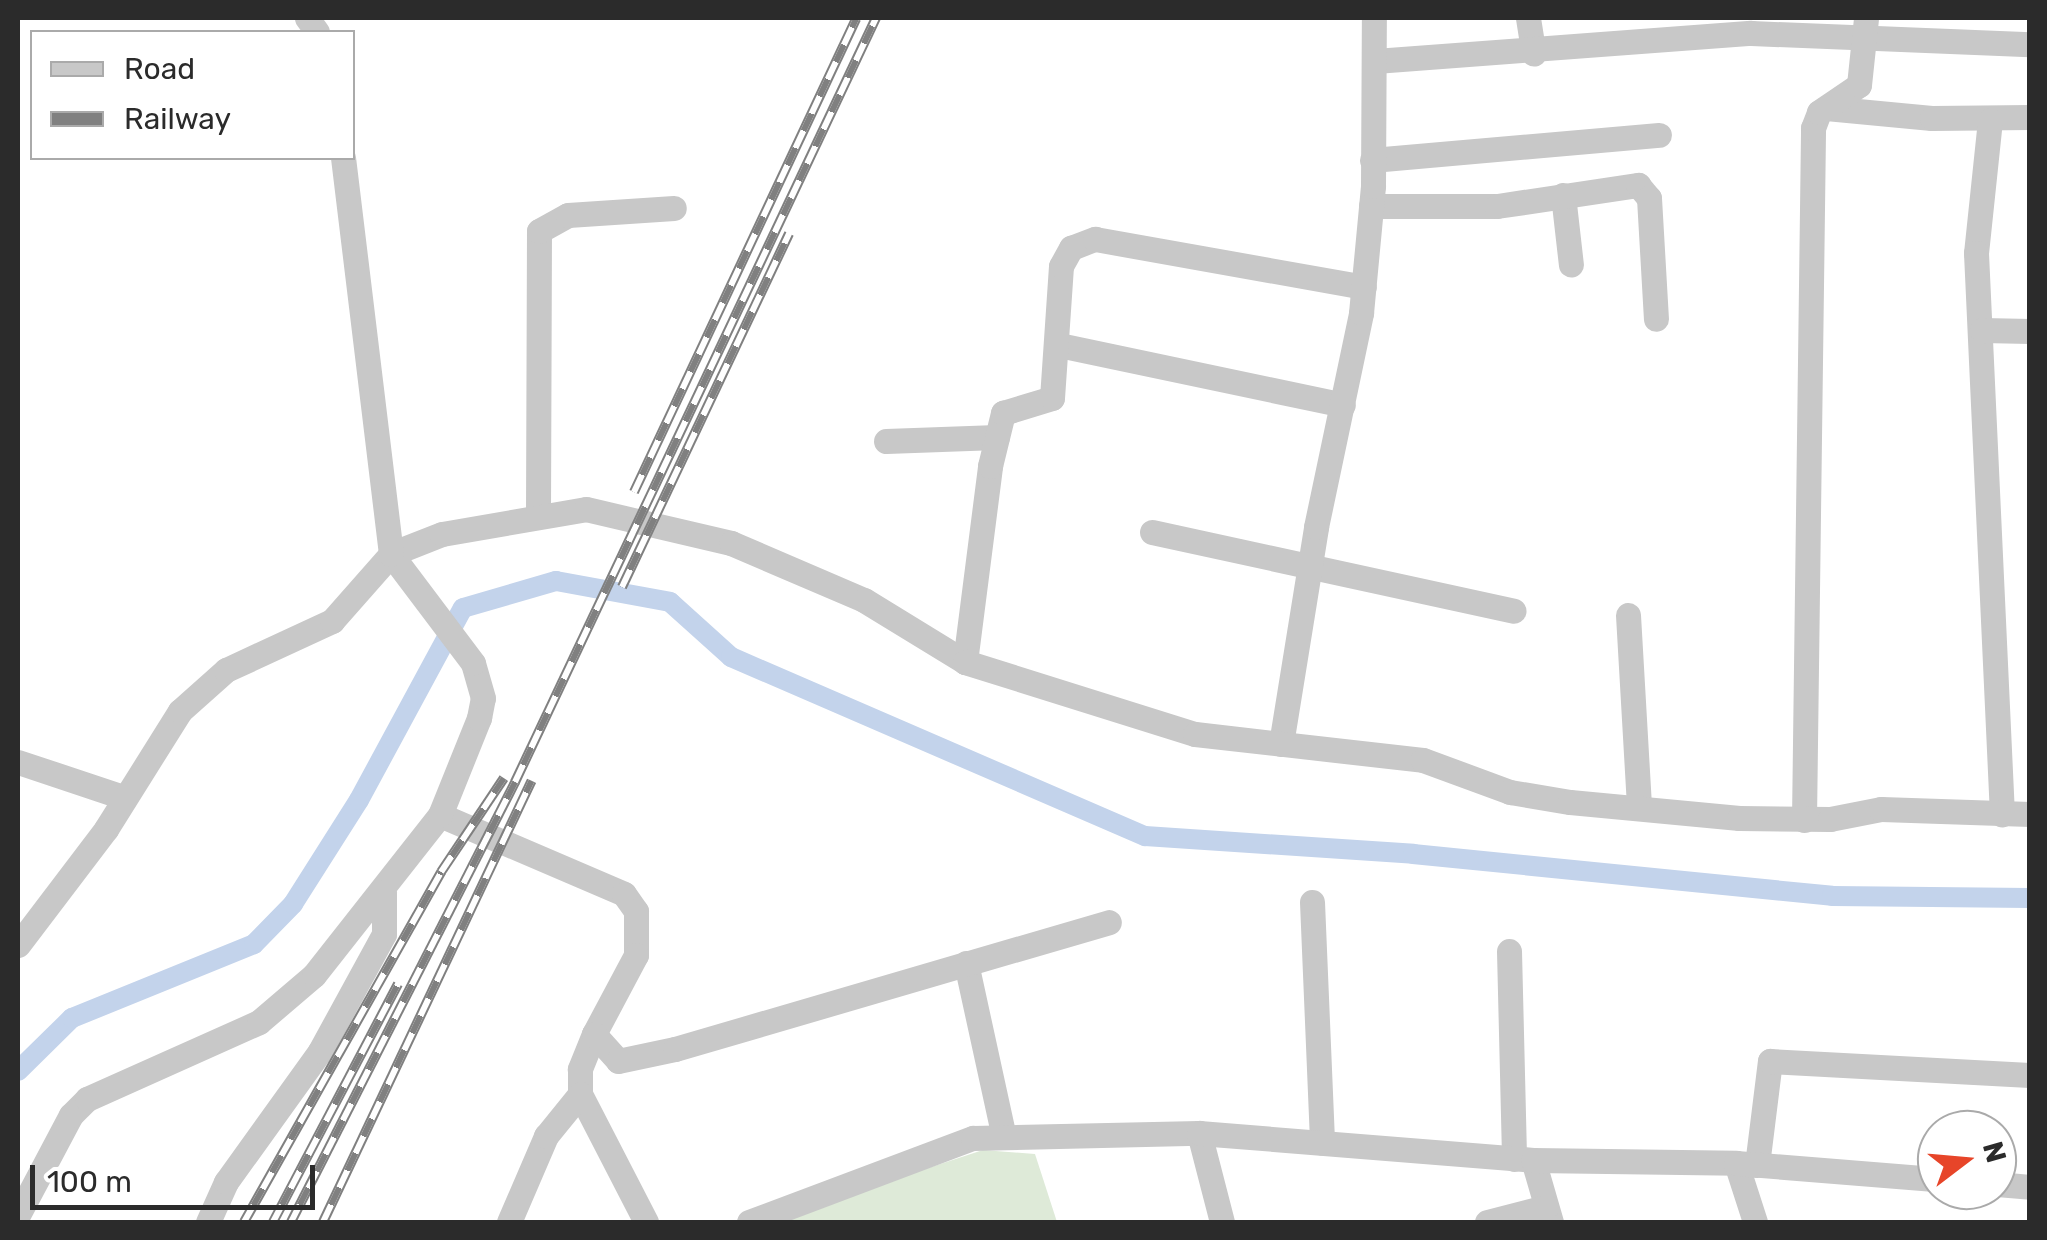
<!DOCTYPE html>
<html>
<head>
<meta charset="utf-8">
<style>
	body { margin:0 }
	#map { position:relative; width:2047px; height:1240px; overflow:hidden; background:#fff; font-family:Rubik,sans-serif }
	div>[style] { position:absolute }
	.green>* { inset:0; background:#deead8 }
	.canal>* { height:20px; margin:-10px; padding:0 10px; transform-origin:10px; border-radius:10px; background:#c3d3eb }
	.minor>* { height:25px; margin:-12.5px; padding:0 12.5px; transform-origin:12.5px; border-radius:12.5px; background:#c8c8c8 }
	.rail>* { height:10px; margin-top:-5px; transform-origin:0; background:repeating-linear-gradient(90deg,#fff 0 19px,#808080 0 38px); box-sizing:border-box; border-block:2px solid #808080 }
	span { translate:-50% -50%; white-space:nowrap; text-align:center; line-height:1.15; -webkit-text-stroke:10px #fff; paint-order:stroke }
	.frame { position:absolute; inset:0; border:20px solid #2b2b2b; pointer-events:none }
	.legend { position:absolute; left:30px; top:30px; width:325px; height:130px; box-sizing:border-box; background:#fff; border:2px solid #aaa; margin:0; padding:12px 18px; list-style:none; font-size:30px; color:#2b2b2b }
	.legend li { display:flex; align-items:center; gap:20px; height:50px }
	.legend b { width:50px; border:2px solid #aaa }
	.north { position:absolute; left:1917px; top:1110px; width:100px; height:100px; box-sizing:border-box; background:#fff; border:2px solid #aaa; border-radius:50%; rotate:74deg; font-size:28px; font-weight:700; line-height:40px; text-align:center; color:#2b2b2b }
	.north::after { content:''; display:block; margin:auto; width:35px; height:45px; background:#e74529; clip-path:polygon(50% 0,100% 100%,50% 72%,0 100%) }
	.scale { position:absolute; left:30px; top:1165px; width:285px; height:45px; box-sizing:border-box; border:5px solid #2b2b2b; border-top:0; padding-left:12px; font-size:30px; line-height:35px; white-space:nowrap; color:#2b2b2b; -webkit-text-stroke:8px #fff; paint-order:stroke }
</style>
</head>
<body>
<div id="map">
	<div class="green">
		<div style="clip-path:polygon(983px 1150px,1035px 1154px,1057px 1222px,764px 1222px)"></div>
	</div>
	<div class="canal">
		<div style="left:18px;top:1071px;width:76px;rotate:-44.5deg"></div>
		<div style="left:72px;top:1018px;width:196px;rotate:-22.1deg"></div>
		<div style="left:254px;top:944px;width:56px;rotate:-45.7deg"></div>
		<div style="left:293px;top:904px;width:123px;rotate:-57.6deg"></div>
		<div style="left:359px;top:800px;width:218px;rotate:-61.6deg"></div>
		<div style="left:463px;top:608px;width:97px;rotate:-16.2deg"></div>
		<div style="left:556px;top:581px;width:116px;rotate:10.4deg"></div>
		<div style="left:670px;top:602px;width:82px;rotate:42deg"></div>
		<div style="left:731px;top:657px;width:451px;rotate:23.4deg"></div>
		<div style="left:1145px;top:836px;width:269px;rotate:3.8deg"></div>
		<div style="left:1413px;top:854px;width:421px;rotate:5.7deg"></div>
		<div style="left:1832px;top:896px;width:198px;rotate:0.6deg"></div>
	</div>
	<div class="minor">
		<div style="left:307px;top:18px;width:17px;rotate:54deg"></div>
		<div style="left:1528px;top:18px;width:36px;rotate:81deg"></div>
		<div style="left:1375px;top:61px;width:377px;rotate:-4.3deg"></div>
		<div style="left:1751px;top:33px;width:279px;rotate:2.3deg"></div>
		<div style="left:1826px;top:108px;width:106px;rotate:5.4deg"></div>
		<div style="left:1932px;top:118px;width:98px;rotate:-0.6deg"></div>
		<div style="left:1990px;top:120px;width:134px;rotate:96deg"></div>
		<div style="left:1976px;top:253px;width:562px;rotate:87.35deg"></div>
		<div style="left:1372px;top:160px;width:288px;rotate:-5deg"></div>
		<div style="left:1563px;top:195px;width:70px;rotate:83.5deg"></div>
		<div style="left:1371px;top:206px;width:126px"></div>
		<div style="left:1497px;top:206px;width:143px;rotate:-8.5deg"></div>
		<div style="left:1638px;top:185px;width:17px;rotate:50deg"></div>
		<div style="left:1649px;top:198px;width:121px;rotate:86.7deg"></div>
		<div style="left:1982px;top:330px;width:48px;rotate:1.2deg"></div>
		<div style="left:1059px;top:345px;width:290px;rotate:11.9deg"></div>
		<div style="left:886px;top:441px;width:111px;rotate:-2.1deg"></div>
		<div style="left:538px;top:516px;width:285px;rotate:-89.8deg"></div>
		<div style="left:539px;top:231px;width:33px;rotate:-29deg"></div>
		<div style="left:568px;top:215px;width:106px;rotate:-3.8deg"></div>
		<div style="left:1152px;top:532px;width:370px;rotate:12.3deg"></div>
		<div style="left:1628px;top:615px;width:189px;rotate:86.7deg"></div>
		<div style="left:965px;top:662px;width:198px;rotate:-82.7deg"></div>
		<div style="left:990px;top:466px;width:55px;rotate:-76.2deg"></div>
		<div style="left:1003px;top:413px;width:51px;rotate:-17deg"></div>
		<div style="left:1052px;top:398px;width:132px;rotate:-86.1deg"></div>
		<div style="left:1061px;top:266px;width:21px;rotate:-61deg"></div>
		<div style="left:1071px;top:248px;width:26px;rotate:-21deg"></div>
		<div style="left:1095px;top:239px;width:273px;rotate:10.1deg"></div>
		<div style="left:1281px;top:744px;width:220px;rotate:-80.8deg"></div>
		<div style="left:1316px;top:527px;width:219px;rotate:-78.1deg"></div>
		<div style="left:1361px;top:313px;width:128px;rotate:-84.6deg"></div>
		<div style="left:1373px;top:186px;width:168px;rotate:-89.7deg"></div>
		<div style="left:18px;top:762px;width:111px;rotate:18.4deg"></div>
		<div style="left:440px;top:815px;width:200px;rotate:23.2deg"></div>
		<div style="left:624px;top:894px;width:21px;rotate:55deg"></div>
		<div style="left:636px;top:911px;width:44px;rotate:90deg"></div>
		<div style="left:636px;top:955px;width:89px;rotate:118deg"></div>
		<div style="left:594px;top:1034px;width:38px;rotate:112deg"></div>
		<div style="left:580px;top:1069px;width:25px;rotate:90deg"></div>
		<div style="left:580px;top:1094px;width:144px;rotate:62.7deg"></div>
		<div style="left:1804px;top:820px;width:692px;rotate:-89.25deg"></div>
		<div style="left:1813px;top:128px;width:17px;rotate:-69deg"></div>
		<div style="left:1819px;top:112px;width:48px;rotate:-34deg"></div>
		<div style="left:1859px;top:85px;width:67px;rotate:-84deg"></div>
		<div style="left:1312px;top:902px;width:241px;rotate:87.6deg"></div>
		<div style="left:18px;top:945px;width:146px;rotate:-52.8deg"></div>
		<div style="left:106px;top:829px;width:139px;rotate:-57.9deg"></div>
		<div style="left:180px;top:711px;width:62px;rotate:-41.7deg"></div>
		<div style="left:226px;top:670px;width:117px;rotate:-24.8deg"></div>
		<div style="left:332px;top:621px;width:89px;rotate:-48.6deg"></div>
		<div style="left:391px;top:554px;width:55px;rotate:-21.4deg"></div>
		<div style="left:442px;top:534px;width:146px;rotate:-9.8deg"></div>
		<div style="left:586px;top:509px;width:149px;rotate:13.2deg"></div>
		<div style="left:731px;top:543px;width:145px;rotate:23.2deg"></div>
		<div style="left:864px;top:600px;width:119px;rotate:31.5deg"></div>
		<div style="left:965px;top:662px;width:241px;rotate:17.4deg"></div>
		<div style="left:1195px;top:734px;width:229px;rotate:6.5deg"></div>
		<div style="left:1423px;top:760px;width:93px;rotate:20.2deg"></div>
		<div style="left:1510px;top:792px;width:61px;rotate:9.5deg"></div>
		<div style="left:1570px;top:802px;width:170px;rotate:5.4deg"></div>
		<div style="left:1739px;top:818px;width:91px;rotate:0.6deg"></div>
		<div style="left:1830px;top:819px;width:52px;rotate:-11.1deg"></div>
		<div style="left:1881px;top:809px;width:149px;rotate:1.9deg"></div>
		<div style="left:1509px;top:951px;width:208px;rotate:88.6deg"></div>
		<div style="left:966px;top:963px;width:178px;rotate:77.7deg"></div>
		<div style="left:594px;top:1034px;width:36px;rotate:48deg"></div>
		<div style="left:618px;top:1061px;width:58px;rotate:-11.9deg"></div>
		<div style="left:675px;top:1049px;width:452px;rotate:-16.3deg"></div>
		<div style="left:1199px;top:1133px;width:92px;rotate:75.5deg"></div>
		<div style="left:1533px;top:1160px;width:65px;rotate:73.8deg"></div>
		<div style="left:1736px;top:1163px;width:62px;rotate:72.1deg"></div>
		<div style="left:1757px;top:1165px;width:105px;rotate:-82.9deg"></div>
		<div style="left:1770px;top:1061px;width:260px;rotate:3.1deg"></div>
		<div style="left:1997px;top:1184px;width:33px;rotate:5deg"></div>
		<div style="left:18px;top:1215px;width:113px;rotate:-62.1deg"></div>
		<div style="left:71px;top:1115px;width:23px;rotate:-45deg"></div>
		<div style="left:87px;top:1099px;width:188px;rotate:-24.1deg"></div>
		<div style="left:259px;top:1022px;width:72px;rotate:-40.5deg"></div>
		<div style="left:314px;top:975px;width:204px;rotate:-51.8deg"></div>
		<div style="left:440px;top:815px;width:105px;rotate:-68.1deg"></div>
		<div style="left:479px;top:718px;width:20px;rotate:-79deg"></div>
		<div style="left:483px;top:698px;width:36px;rotate:-106deg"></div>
		<div style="left:473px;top:663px;width:136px;rotate:-127deg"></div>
		<div style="left:391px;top:554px;width:399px;rotate:-96.9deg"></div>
		<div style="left:208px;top:1222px;width:44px;rotate:-65.8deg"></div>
		<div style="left:226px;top:1182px;width:161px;rotate:-54.3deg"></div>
		<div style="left:320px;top:1051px;width:133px;rotate:-61.3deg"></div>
		<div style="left:384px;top:934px;width:42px;rotate:-90deg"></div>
		<div style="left:509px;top:1222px;width:94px;rotate:-66.7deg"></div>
		<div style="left:546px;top:1136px;width:54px;rotate:-51deg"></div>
		<div style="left:749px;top:1222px;width:239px;rotate:-20.6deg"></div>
		<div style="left:973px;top:1138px;width:226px;rotate:-1.3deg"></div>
		<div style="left:1199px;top:1133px;width:335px;rotate:4.6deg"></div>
		<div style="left:1533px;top:1160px;width:203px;rotate:0.8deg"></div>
		<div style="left:1736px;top:1163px;width:202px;rotate:4.6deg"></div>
		<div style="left:1487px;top:1222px;width:61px;rotate:-14.3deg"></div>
	</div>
	<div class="rail">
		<div style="left:634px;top:492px;width:523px;rotate:-64.86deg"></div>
		<div style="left:622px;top:587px;width:391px;rotate:-64.7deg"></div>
		<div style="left:244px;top:1222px;width:402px;rotate:-60.6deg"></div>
		<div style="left:441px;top:872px;width:113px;rotate:-56.2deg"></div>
		<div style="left:273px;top:1222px;width:269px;rotate:-62.3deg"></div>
		<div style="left:291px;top:1222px;width:494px;rotate:-63deg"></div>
		<div style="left:515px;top:782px;width:845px;rotate:-64.71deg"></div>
		<div style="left:323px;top:1222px;width:488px;rotate:-64.7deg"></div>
	</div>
	<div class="frame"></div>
	<ul class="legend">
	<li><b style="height:12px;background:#c8c8c8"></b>Road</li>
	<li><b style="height:12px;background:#808080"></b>Railway</li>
	</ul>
	<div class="north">N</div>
	<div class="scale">100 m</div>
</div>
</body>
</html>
